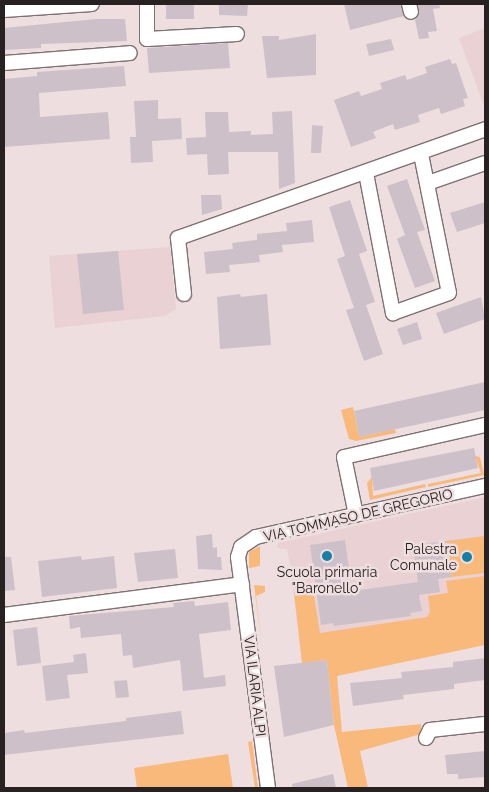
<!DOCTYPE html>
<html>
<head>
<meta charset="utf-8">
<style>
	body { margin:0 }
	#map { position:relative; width:489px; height:792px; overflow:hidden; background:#eedee0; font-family:Raleway,sans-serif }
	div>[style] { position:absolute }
	.built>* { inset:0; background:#ead1d4 }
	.green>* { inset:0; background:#f9b97a }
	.building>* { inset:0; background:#cdc0c8 }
	.roads { filter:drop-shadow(1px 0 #7e7172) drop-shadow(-1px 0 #7e7172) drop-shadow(0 1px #7e7172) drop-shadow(0 -1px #7e7172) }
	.minor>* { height:14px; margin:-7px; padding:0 7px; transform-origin:7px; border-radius:7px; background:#fff }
	.dots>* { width:14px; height:14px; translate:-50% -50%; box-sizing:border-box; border:2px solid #eedee0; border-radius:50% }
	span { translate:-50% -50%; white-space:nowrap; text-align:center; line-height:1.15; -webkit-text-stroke:5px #eedee0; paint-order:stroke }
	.street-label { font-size:14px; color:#272122 }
	.poi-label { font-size:14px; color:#272122 }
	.right { translate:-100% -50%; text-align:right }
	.frame { position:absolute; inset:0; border:5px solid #272122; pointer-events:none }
</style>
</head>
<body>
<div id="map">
	<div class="built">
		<div style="clip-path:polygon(485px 28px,485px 109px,459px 38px)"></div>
		<div style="clip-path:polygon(170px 247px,176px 309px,165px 316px,55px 328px,49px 256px)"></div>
		<div style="clip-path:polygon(485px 497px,485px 640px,302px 663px,292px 580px,294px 567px,290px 565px,287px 549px,277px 548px,278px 543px)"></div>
	</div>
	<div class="green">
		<div style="clip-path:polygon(353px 407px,359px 437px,395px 429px,396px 433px,356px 441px,349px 439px,341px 410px)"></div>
		<div style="clip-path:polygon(475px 456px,480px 457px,484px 475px,428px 487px,428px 484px,481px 473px)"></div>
		<div style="clip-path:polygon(372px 477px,373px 496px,425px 484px,426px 487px,370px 500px,367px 483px)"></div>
		<div style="clip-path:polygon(485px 536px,485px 573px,451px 577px,446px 541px)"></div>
		<div style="clip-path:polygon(260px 546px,260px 566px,249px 568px,249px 552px)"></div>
		<div style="clip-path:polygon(485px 576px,485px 645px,337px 676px,342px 732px,421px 724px,421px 734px,360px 751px,368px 788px,348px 788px,334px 725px,327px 660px,302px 663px,294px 592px,313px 590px,320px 633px,427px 617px,430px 612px,428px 596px,448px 593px,446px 581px)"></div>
		<div style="clip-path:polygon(254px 585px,265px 586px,265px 592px,256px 596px,262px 646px)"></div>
		<div style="clip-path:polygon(252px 741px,258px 788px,255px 788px,248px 742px)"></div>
		<div style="clip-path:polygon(228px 754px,233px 788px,137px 788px,134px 768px)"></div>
	</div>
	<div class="building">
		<div style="clip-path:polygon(166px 4px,194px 4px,194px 19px,166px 19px)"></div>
		<div style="clip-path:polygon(219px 4px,248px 4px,247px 16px,219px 15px)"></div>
		<div style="clip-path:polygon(344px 4px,400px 4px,404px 16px,350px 30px)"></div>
		<div style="clip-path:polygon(418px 4px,439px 4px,440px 8px,433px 9px,437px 31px,428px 32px,429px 38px,419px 39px,415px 20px,419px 14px)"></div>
		<div style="clip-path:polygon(96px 19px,125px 19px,127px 41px,41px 44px,41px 48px,4px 50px,4px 28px)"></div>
		<div style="clip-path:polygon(316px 34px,316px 75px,267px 78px,262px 36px,279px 36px,279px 40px)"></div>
		<div style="clip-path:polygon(391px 39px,394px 50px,369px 56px,366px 44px)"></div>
		<div style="clip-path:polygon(228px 43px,230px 68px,149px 73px,147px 48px)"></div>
		<div style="clip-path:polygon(450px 59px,452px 64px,456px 63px,468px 98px,463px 99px,465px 106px,441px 114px,439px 108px,418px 115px,420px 122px,395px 130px,393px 124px,373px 132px,376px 138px,351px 147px,334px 100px,359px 91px,361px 96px,382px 89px,380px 83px,405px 75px,407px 80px,427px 73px,425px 67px)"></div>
		<div style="clip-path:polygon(124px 66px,126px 86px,39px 93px,40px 117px,108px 112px,110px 139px,4px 147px,4px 79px,37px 76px,37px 72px)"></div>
		<div style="clip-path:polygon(158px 100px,158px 119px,181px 118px,182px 139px,152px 141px,153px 162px,131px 163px,130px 137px,136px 137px,134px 101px)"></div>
		<div style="clip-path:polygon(292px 111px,295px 183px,279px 189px,278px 152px,228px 152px,229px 174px,208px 175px,207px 154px,187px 155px,186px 138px,206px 137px,205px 112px,228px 112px,229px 132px,251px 131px,251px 135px,273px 134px,272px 112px)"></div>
		<div style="clip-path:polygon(312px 125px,323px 126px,321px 153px,311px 153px)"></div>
		<div style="clip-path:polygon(407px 179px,425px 230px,417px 232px,435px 281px,415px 288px,397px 239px,405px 235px,387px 186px)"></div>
		<div style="clip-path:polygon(201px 195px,221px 195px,222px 209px,202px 215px)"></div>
		<div style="clip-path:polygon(350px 200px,367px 251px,359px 254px,375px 302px,366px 305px,383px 354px,364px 361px,346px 310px,354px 308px,337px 259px,345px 256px,329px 207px)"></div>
		<div style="clip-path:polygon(485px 202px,485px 223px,457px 232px,450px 213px)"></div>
		<div style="clip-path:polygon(312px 220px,314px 242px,282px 245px,283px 252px,259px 255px,260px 262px,229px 265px,230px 272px,206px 274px,204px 252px,233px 249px,232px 243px,257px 240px,257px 234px,287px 231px,286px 223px)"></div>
		<div style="clip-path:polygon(118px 251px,124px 310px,83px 314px,77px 254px)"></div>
		<div style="clip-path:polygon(240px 294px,241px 297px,267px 294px,271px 345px,220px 349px,217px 297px)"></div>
		<div style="clip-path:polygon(481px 297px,485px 319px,444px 334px,436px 313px)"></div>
		<div style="clip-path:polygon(417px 322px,422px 339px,403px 345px,397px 329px)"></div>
		<div style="clip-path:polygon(485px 382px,485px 410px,359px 437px,354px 411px)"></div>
		<div style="clip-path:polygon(474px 448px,478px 468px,374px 491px,370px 468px)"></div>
		<div style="clip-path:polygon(212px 534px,213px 548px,217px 547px,217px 557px,221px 557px,222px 570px,198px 569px,196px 536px)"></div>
		<div style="clip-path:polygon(345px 540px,352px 591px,418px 582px,413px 545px,446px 541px,451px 577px,438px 579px,440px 592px,419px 595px,422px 611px,410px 613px,411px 616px,334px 626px,333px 623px,321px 625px,310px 545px)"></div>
		<div style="clip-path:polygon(175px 549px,178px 578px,138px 582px,134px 553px)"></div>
		<div style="clip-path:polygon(81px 556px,82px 560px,114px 556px,117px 588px,42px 597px,38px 561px)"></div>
		<div style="clip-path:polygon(4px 557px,11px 557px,15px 590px,4px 591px)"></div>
		<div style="clip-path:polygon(194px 601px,195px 606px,228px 602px,231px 630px,199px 634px,204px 678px,225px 675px,226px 686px,183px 691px,180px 660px,133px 668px,132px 655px,123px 656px,121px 634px,81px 638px,80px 627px,70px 629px,69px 616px,174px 607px,173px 603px)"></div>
		<div style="clip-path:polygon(37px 627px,41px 663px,17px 666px,13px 630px)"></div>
		<div style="clip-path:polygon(86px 653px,88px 673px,67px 675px,70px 698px,46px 701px,42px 666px,74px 662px,73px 655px)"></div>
		<div style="clip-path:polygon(485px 658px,485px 680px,454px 684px,454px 689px,403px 695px,404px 699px,353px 706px,350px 683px,402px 678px,401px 672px,453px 667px,453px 662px)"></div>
		<div style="clip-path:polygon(327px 660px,334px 725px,284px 737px,274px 666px)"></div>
		<div style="clip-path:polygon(127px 680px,129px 697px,116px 698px,114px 681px)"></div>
		<div style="clip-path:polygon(181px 711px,184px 734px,4px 755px,4px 733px,24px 730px,25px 733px,126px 721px,126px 718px)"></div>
		<div style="clip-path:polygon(485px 751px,485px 777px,458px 779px,458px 774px,447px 774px,445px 755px)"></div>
		<div style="clip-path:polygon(333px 774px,336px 788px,293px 788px,292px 784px)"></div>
	</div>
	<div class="roads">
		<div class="minor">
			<div style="left:147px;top:4px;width:35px;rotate:90deg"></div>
			<div style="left:147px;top:39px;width:90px;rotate:-3.2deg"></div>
			<div style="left:409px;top:4px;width:8px;rotate:76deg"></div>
			<div style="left:4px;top:10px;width:88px;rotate:-3.9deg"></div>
			<div style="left:4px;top:63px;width:126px;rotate:-4.5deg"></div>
			<div style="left:366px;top:173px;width:143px;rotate:79.1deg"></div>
			<div style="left:393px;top:313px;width:59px;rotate:-19.7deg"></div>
			<div style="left:449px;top:293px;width:142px;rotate:-101.4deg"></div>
			<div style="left:428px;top:183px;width:60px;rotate:-19.3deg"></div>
			<div style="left:184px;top:294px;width:56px;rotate:-96.1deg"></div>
			<div style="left:178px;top:238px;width:326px;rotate:-19.5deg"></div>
			<div style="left:356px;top:515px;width:59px;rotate:-101.7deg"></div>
			<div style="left:344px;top:457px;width:145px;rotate:-12.8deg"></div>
			<div style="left:4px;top:615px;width:240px;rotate:-7.4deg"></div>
			<div style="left:426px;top:738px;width:9px;rotate:-63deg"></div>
			<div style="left:430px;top:730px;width:55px;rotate:-6.2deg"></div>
			<div style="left:268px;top:788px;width:233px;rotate:-97.4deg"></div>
			<div style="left:238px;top:557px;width:10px;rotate:-73deg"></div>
			<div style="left:241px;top:547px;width:18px;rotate:-34deg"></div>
			<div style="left:256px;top:537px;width:235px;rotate:-12.6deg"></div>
		</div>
	</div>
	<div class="dots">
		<div style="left:327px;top:556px;background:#177ea8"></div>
		<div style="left:467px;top:557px;background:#177ea8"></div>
	</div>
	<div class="street-label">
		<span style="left:358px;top:515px;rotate:-13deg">VIA TOMMASO DE GREGORIO</span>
		<span style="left:255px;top:686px;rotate:83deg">VIA ILARIA ALPI</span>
	</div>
	<div class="poi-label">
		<span class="right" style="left:457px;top:557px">Palestra<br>Comunale</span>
		<span style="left:327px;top:580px">Scuola primaria<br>"Baronello"</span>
	</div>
	<div class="frame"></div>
</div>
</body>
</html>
